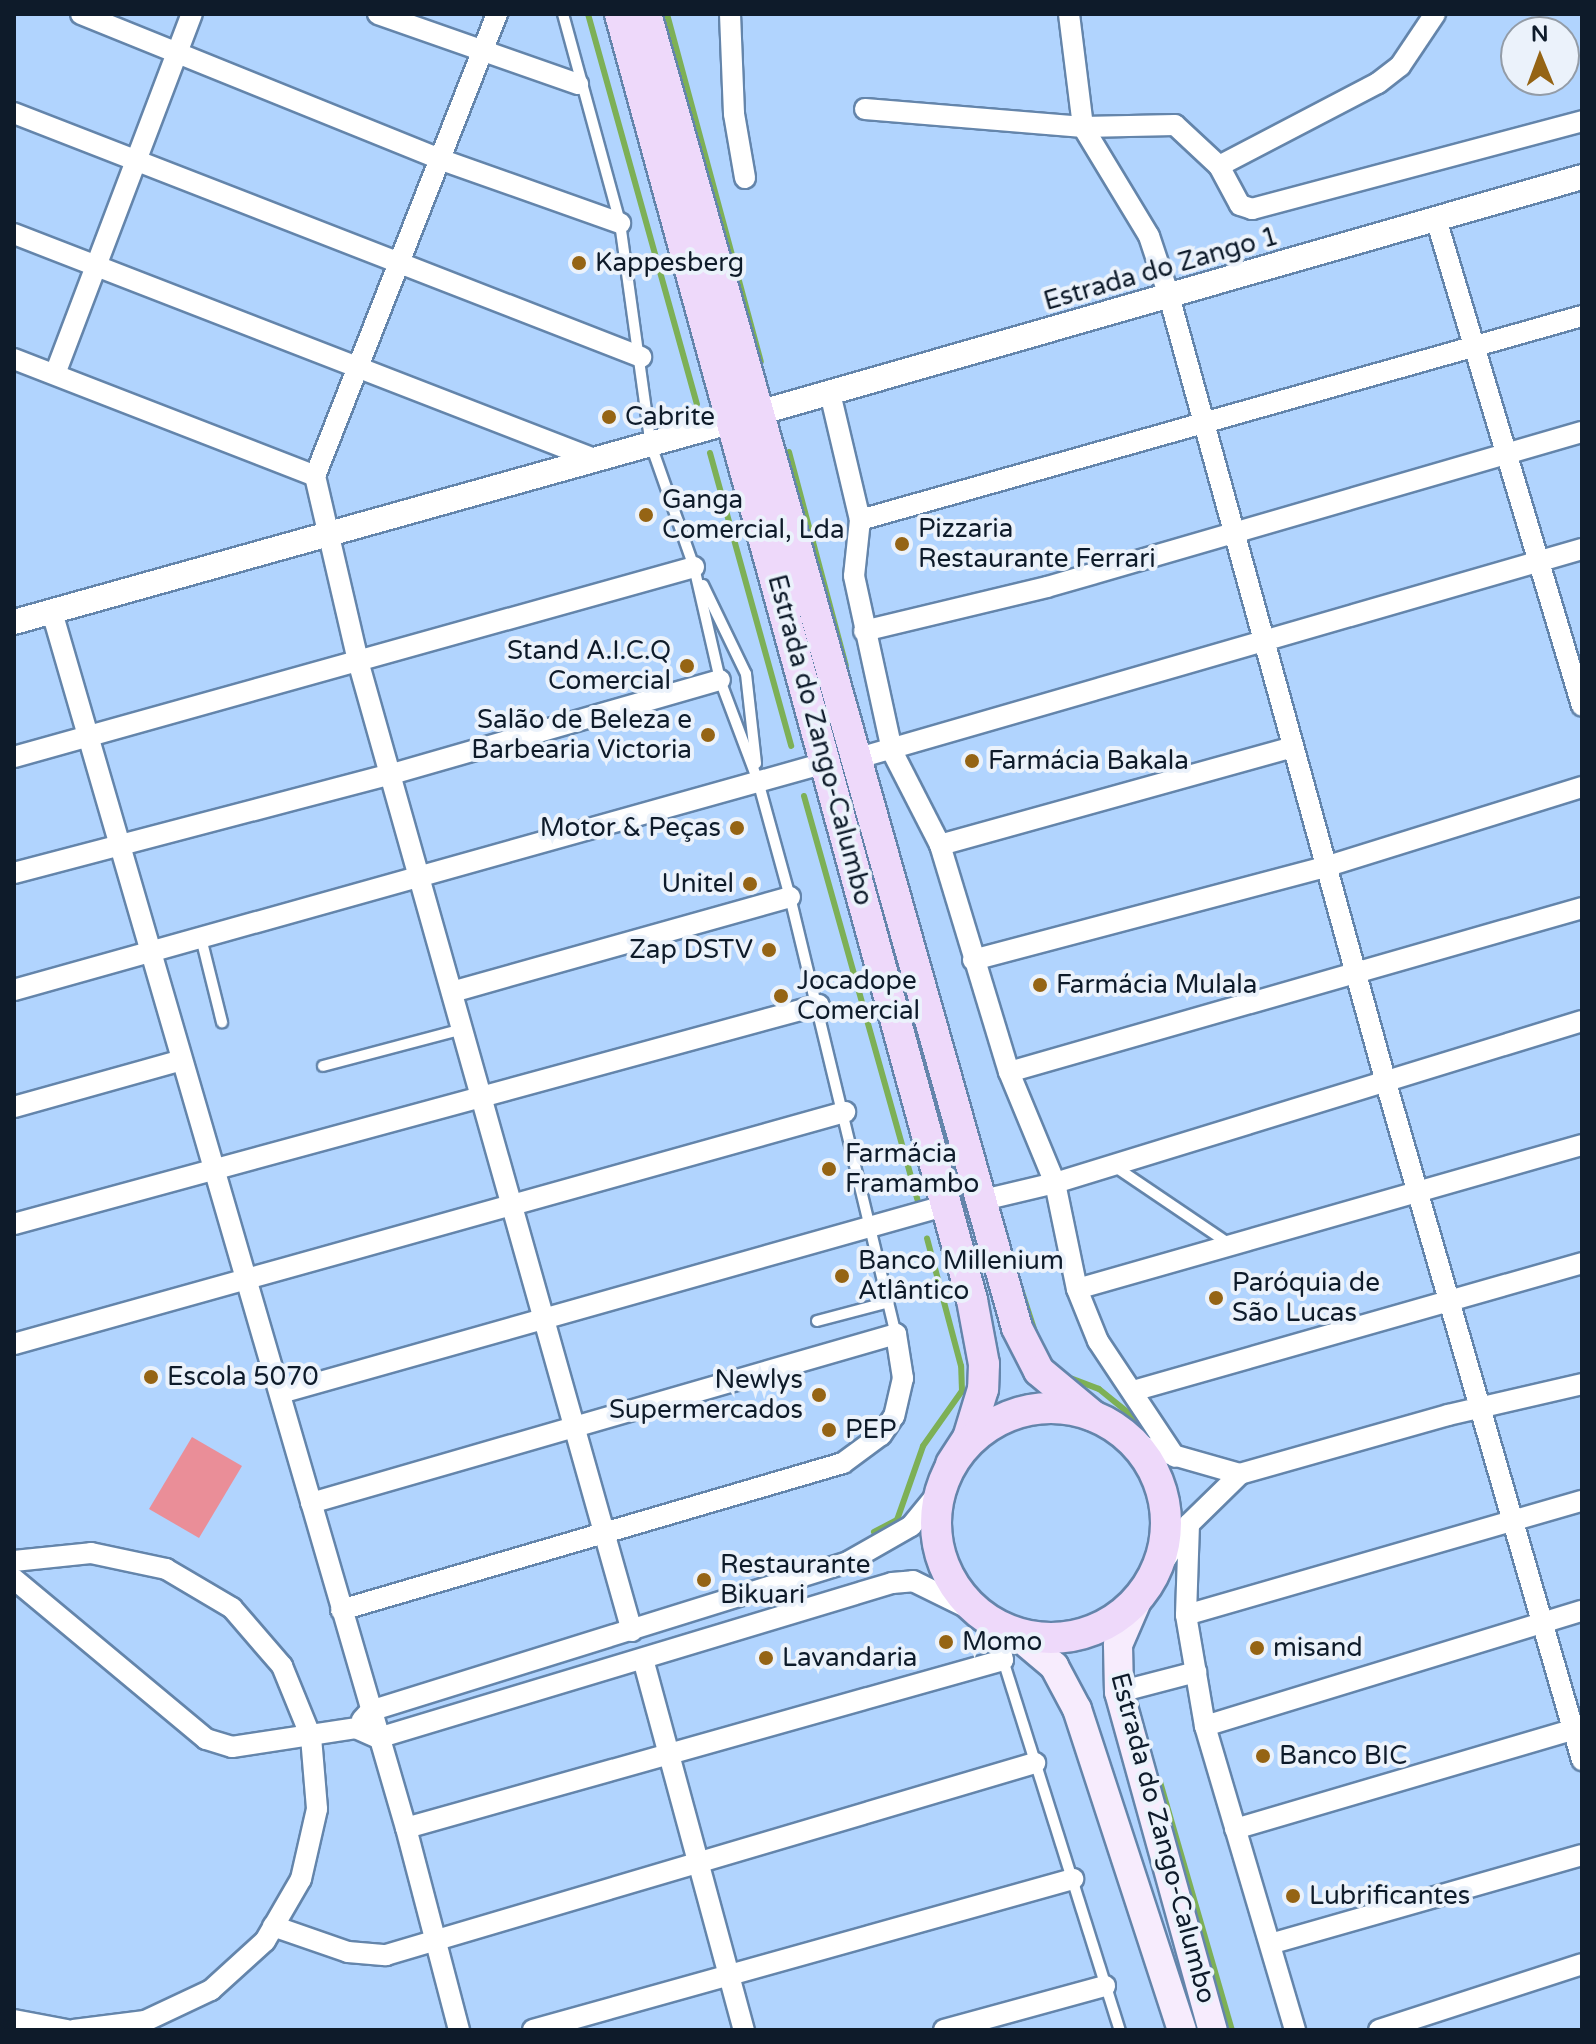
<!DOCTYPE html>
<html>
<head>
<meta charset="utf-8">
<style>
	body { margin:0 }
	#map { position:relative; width:1596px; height:2044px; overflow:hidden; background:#b1d4fe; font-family:"Varela Round",sans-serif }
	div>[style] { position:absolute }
	.green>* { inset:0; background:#ea8e98 }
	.water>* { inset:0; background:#7db056 }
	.stream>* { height:6px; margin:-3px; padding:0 3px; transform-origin:3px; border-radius:3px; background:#7db056 }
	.roads { filter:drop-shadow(2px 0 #6485ab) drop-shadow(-2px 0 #6485ab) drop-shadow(0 2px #6485ab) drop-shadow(0 -2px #6485ab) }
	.service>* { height:10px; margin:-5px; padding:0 5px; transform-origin:5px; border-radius:5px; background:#fff }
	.minor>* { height:20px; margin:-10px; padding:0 10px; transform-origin:10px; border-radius:10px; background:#fff }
	.tertiary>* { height:24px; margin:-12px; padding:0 12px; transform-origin:12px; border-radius:12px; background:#fff }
	.secondary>* { height:28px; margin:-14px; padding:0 14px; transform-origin:14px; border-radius:14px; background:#f7ecfd }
	.primary>* { height:30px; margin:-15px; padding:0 15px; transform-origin:15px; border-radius:15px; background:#eed9fa }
	.primary>.ring { margin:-15px; padding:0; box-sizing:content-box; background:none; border:30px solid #eed9fa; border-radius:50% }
	.dots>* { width:22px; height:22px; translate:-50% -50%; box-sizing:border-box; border:4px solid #ebf2fb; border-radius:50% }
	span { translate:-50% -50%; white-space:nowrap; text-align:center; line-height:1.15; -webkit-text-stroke:8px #ebf2fb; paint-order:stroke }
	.poi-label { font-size:26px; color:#0e1b2a }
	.left { translate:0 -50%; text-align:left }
	.right { translate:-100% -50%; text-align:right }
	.street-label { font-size:26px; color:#0e1b2a }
	.frame { position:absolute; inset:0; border:16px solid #0e1b2a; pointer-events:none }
	.north { position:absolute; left:1500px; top:16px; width:80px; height:80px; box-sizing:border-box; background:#ebf2fb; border:2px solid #939ca7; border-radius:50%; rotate:359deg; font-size:22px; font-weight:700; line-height:32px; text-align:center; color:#0e1b2a }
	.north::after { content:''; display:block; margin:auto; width:28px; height:36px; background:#956414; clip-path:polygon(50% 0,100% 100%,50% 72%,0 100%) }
</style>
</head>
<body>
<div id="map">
	<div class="green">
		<div style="clip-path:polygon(192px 1437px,242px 1466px,199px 1538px,149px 1509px)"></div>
	</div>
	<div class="water">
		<div style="clip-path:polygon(1162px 1778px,1235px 2030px,1228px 2030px,1156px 1780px)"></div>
	</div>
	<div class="stream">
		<div style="left:588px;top:14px;width:405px;rotate:74.4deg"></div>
		<div style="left:667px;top:14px;width:360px;rotate:74.9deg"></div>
		<div style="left:789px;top:452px;width:221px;rotate:75.1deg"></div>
		<div style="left:710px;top:453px;width:304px;rotate:74.5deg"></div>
		<div style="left:804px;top:796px;width:419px;rotate:74.3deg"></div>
		<div style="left:1021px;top:1289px;width:45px;rotate:72deg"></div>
		<div style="left:1065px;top:1376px;width:36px;rotate:21deg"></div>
		<div style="left:1099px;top:1389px;width:55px;rotate:39.1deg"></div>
		<div style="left:874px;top:1532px;width:26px;rotate:-28deg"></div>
		<div style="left:897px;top:1520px;width:78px;rotate:-70.6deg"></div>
		<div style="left:923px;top:1446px;width:67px;rotate:-54.7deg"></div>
		<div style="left:962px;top:1391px;width:25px;rotate:-92deg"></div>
		<div style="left:961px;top:1366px;width:132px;rotate:-104.9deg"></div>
	</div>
	<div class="roads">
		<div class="service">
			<div style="left:563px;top:14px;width:217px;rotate:74.7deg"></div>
			<div style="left:620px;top:223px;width:224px;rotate:82.1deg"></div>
			<div style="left:651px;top:445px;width:129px;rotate:70.6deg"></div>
			<div style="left:694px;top:567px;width:116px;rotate:77deg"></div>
			<div style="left:720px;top:680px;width:108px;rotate:69.4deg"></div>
			<div style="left:758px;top:781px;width:120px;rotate:74.6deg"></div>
			<div style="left:790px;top:897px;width:450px;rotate:76.4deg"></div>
			<div style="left:703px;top:585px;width:99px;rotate:64.2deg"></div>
			<div style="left:746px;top:674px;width:90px;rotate:83.6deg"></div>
			<div style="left:201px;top:938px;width:87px;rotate:76deg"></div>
			<div style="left:323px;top:1066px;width:145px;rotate:-14.8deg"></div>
			<div style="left:1114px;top:1166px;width:139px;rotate:34.1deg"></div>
			<div style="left:817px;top:1321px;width:74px;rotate:-14.8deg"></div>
			<div style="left:1003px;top:1660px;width:388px;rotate:72.5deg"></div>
		</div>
		<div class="minor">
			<div style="left:81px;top:14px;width:389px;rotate:22deg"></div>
			<div style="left:442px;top:160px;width:189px;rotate:19.5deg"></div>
			<div style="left:378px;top:14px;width:212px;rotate:19.3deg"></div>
			<div style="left:730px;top:14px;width:100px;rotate:87.7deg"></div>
			<div style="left:734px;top:114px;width:65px;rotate:80.2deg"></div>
			<div style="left:1069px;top:14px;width:114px;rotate:82.9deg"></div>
			<div style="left:1083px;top:127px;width:127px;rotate:58.8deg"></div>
			<div style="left:1149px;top:236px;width:63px;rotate:71.6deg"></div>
			<div style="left:1169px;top:296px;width:816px;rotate:74.58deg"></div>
			<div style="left:1386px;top:1083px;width:705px;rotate:73.85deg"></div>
			<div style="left:865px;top:109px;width:219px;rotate:4.7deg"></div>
			<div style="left:1083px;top:127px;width:92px;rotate:-1.2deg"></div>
			<div style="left:1175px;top:125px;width:60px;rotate:43deg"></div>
			<div style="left:1219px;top:166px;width:44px;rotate:61.7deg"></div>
			<div style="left:1240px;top:205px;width:13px;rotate:18deg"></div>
			<div style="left:1252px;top:209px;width:342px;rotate:-14.9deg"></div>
			<div style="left:14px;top:113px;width:673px;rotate:21.26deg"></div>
			<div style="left:1219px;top:166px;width:179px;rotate:-27.6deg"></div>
			<div style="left:1378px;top:83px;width:28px;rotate:-38deg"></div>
			<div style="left:1400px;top:66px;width:63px;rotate:-56.1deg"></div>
			<div style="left:1436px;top:219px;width:508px;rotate:73.31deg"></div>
			<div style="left:14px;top:234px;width:622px;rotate:21.2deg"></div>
			<div style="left:14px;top:359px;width:323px;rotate:21.2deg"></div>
			<div style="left:315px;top:476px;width:190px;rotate:76.9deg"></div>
			<div style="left:358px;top:661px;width:1008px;rotate:74.23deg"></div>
			<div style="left:55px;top:374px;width:385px;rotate:-69.2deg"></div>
			<div style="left:830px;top:393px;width:130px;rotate:76.7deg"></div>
			<div style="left:860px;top:520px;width:56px;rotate:96.1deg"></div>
			<div style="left:854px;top:576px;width:179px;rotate:77.7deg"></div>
			<div style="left:892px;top:751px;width:106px;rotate:62.9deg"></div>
			<div style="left:940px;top:845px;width:237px;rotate:73.1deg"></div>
			<div style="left:1009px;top:1072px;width:120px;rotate:67.5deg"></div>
			<div style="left:1055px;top:1183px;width:108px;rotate:78.3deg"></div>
			<div style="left:1077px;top:1289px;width:56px;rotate:68deg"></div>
			<div style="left:1098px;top:1341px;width:139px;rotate:56.4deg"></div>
			<div style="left:315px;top:476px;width:497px;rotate:-68.5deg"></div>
			<div style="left:860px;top:520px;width:750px;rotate:-15.78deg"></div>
			<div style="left:52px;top:612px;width:1266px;rotate:73.77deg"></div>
			<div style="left:406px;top:1828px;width:209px;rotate:75.3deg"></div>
			<div style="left:864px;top:631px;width:188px;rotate:-13.5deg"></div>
			<div style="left:1047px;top:587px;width:557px;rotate:-16.16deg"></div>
			<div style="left:14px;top:757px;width:706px;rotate:-15.61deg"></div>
			<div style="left:855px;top:759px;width:757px;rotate:-16.11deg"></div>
			<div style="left:940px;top:845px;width:366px;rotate:-15.5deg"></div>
			<div style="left:14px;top:873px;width:391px;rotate:-14.7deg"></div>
			<div style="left:392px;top:774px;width:341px;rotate:-16deg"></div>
			<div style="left:973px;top:960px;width:367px;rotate:-14.8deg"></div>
			<div style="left:1328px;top:866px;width:266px;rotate:-17.3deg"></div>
			<div style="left:14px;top:990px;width:842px;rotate:-15.64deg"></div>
			<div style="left:452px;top:992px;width:351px;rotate:-15.7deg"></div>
			<div style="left:1009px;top:1072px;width:596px;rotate:-15.97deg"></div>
			<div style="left:14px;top:1107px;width:174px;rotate:-15.6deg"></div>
			<div style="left:979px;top:1201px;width:78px;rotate:-13.3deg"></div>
			<div style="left:1055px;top:1183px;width:551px;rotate:-17.09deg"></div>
			<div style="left:14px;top:1224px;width:834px;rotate:-15.22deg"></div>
			<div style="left:1077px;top:1289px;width:525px;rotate:-15.92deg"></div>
			<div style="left:14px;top:1344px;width:863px;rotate:-15.6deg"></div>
			<div style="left:1133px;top:1391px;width:467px;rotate:-15.9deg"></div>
			<div style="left:281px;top:1393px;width:692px;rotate:-15.76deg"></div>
			<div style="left:1126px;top:1435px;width:22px;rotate:32deg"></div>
			<div style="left:1145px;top:1447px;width:99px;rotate:15.9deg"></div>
			<div style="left:311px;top:1503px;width:609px;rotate:-16.11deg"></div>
			<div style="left:896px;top:1334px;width:45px;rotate:81deg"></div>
			<div style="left:903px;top:1378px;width:39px;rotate:103deg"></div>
			<div style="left:894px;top:1416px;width:23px;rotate:124deg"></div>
			<div style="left:881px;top:1435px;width:47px;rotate:143.6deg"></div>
			<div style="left:843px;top:1463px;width:523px;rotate:163.68deg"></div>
			<div style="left:1189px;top:1524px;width:91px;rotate:91.9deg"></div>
			<div style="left:1186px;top:1615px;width:113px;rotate:80.3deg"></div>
			<div style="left:1205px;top:1726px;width:317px;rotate:73.5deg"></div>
			<div style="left:14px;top:1561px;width:77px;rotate:-5.9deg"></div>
			<div style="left:91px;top:1553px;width:77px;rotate:12deg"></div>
			<div style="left:166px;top:1569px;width:77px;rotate:30.6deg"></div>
			<div style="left:232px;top:1608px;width:77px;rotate:49.2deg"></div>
			<div style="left:282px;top:1666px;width:77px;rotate:67.8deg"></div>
			<div style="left:311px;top:1737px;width:72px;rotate:85.2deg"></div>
			<div style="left:317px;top:1809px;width:72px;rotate:102.9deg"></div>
			<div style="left:301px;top:1879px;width:72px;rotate:120.1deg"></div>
			<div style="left:265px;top:1941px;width:73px;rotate:137.8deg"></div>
			<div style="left:211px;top:1990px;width:73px;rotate:154.8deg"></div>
			<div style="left:145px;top:2021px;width:72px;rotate:172.8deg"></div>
			<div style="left:1155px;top:1575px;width:61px;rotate:-56.3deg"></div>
			<div style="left:1189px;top:1524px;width:71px;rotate:-44.4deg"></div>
			<div style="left:1240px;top:1474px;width:216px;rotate:-15.8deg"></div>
			<div style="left:1448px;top:1415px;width:138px;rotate:-13deg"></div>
			<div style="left:14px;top:1579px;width:250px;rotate:39.8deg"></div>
			<div style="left:206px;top:1739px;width:27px;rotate:17deg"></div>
			<div style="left:232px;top:1747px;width:125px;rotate:-8.7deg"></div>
			<div style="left:356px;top:1728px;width:24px;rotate:24deg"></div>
			<div style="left:378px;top:1738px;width:537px;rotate:-16.78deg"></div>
			<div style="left:892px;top:1583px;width:21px;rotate:-5deg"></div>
			<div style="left:913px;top:1581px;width:68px;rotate:26.2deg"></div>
			<div style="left:1186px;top:1615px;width:412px;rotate:-16.1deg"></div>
			<div style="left:643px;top:1659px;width:385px;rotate:74.8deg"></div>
			<div style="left:1119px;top:1692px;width:80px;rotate:-14.6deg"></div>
			<div style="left:362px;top:1720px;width:12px;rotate:-48deg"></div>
			<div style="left:370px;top:1711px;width:501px;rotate:-17.31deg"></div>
			<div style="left:848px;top:1562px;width:73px;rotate:-29.7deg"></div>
			<div style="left:911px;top:1526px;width:43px;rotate:-50.7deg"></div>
			<div style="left:1205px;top:1726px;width:394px;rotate:-17deg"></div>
			<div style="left:406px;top:1828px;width:620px;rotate:-15.72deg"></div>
			<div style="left:1003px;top:1660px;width:35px;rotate:-102deg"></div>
			<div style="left:1235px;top:1829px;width:362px;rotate:-16.4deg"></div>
			<div style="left:273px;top:1926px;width:79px;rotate:19.1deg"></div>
			<div style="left:348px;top:1952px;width:38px;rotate:5deg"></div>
			<div style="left:386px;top:1955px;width:677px;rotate:-16.48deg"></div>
			<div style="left:1270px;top:1944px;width:324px;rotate:-15.9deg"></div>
			<div style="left:14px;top:2020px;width:54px;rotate:10.7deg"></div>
			<div style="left:533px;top:2030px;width:561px;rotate:-15.62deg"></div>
			<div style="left:944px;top:2030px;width:167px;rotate:-15.3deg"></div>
			<div style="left:1379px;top:2030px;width:213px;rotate:-18deg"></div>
		</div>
		<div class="tertiary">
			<div style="left:755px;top:414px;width:860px;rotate:-15.99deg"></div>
			<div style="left:14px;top:622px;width:747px;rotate:-15.62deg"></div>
		</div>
		<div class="secondary">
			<div style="left:1137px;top:1601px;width:48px;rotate:113.4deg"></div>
			<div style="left:1118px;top:1645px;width:47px;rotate:88.8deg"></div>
			<div style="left:1119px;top:1692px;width:351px;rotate:74.5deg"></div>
			<div style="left:1016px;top:1634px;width:50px;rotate:40.1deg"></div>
			<div style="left:1054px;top:1666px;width:49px;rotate:61.9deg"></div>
			<div style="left:1077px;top:1709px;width:338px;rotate:71.9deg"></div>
		</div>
		<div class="primary">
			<div style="left:620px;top:14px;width:1333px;rotate:74.69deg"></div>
			<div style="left:972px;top:1300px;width:65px;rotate:79.4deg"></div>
			<div style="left:984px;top:1364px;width:25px;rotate:92deg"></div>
			<div style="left:983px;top:1389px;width:51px;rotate:107deg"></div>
			<div style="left:968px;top:1438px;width:31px;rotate:123deg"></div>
			<div style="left:646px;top:14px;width:1365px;rotate:74.23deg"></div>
			<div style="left:1017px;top:1328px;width:48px;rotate:62.9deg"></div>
			<div style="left:1039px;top:1371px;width:70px;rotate:39.8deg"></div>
			<div class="ring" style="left:936px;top:1408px;width:200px;height:200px"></div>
		</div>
	</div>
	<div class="dots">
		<div style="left:579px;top:263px;background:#956414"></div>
		<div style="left:609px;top:417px;background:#956414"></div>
		<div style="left:646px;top:515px;background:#956414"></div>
		<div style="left:902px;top:544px;background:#956414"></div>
		<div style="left:687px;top:666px;background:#956414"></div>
		<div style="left:708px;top:735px;background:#956414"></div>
		<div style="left:972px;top:761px;background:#956414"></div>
		<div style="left:737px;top:828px;background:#956414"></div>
		<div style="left:750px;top:884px;background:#956414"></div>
		<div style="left:769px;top:950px;background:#956414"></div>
		<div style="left:1040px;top:985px;background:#956414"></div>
		<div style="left:781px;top:996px;background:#956414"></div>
		<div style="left:829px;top:1169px;background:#956414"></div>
		<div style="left:842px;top:1276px;background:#956414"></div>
		<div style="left:1216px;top:1298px;background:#956414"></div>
		<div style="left:151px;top:1377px;background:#956414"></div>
		<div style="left:819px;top:1395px;background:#956414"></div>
		<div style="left:829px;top:1430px;background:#956414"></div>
		<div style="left:704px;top:1580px;background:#956414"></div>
		<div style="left:946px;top:1642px;background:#956414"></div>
		<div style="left:1257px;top:1648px;background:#956414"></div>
		<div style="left:766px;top:1658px;background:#956414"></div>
		<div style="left:1263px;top:1756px;background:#956414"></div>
		<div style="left:1293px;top:1896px;background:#956414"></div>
	</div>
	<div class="poi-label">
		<span class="left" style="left:595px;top:263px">Kappesberg</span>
		<span class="left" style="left:625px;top:417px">Cabrite</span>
		<span class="left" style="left:662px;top:515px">Ganga<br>Comercial, Lda</span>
		<span class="left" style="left:918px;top:544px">Pizzaria<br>Restaurante Ferrari</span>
		<span class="right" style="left:671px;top:666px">Stand A.I.C.Q<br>Comercial</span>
		<span class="right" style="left:692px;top:735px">Salão de Beleza e<br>Barbearia Victoria</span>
		<span class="left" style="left:988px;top:761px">Farmácia Bakala</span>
		<span class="right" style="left:721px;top:828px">Motor &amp; Peças</span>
		<span class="right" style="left:734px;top:884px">Unitel</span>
		<span class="right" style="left:753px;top:950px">Zap DSTV</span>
		<span class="left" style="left:797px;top:996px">Jocadope<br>Comercial</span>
		<span class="left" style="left:1056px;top:985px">Farmácia Mulala</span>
		<span class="left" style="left:845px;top:1169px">Farmácia<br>Framambo</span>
		<span class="left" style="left:858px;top:1276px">Banco Millenium<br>Atlântico</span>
		<span class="left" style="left:1232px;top:1298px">Paróquia de<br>São Lucas</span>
		<span class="left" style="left:167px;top:1377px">Escola 5070</span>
		<span class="right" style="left:803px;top:1395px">Newlys<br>Supermercados</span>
		<span class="left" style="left:845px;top:1430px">PEP</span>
		<span class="left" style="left:720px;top:1580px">Restaurante<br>Bikuari</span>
		<span class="left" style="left:962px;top:1642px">Momo</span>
		<span class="left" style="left:1273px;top:1648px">misand</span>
		<span class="left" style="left:782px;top:1658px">Lavandaria</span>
		<span class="left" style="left:1279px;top:1756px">Banco BIC</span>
		<span class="left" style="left:1309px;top:1896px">Lubrificantes</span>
	</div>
	<div class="street-label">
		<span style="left:1161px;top:269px;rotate:-16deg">Estrada do Zango 1</span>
		<span style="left:820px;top:740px;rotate:75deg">Estrada do Zango-Calumbo</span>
		<span style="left:1163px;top:1838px;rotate:75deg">Estrada do Zango-Calumbo</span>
	</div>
	<div class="frame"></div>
	<div class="north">N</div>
</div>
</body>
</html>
